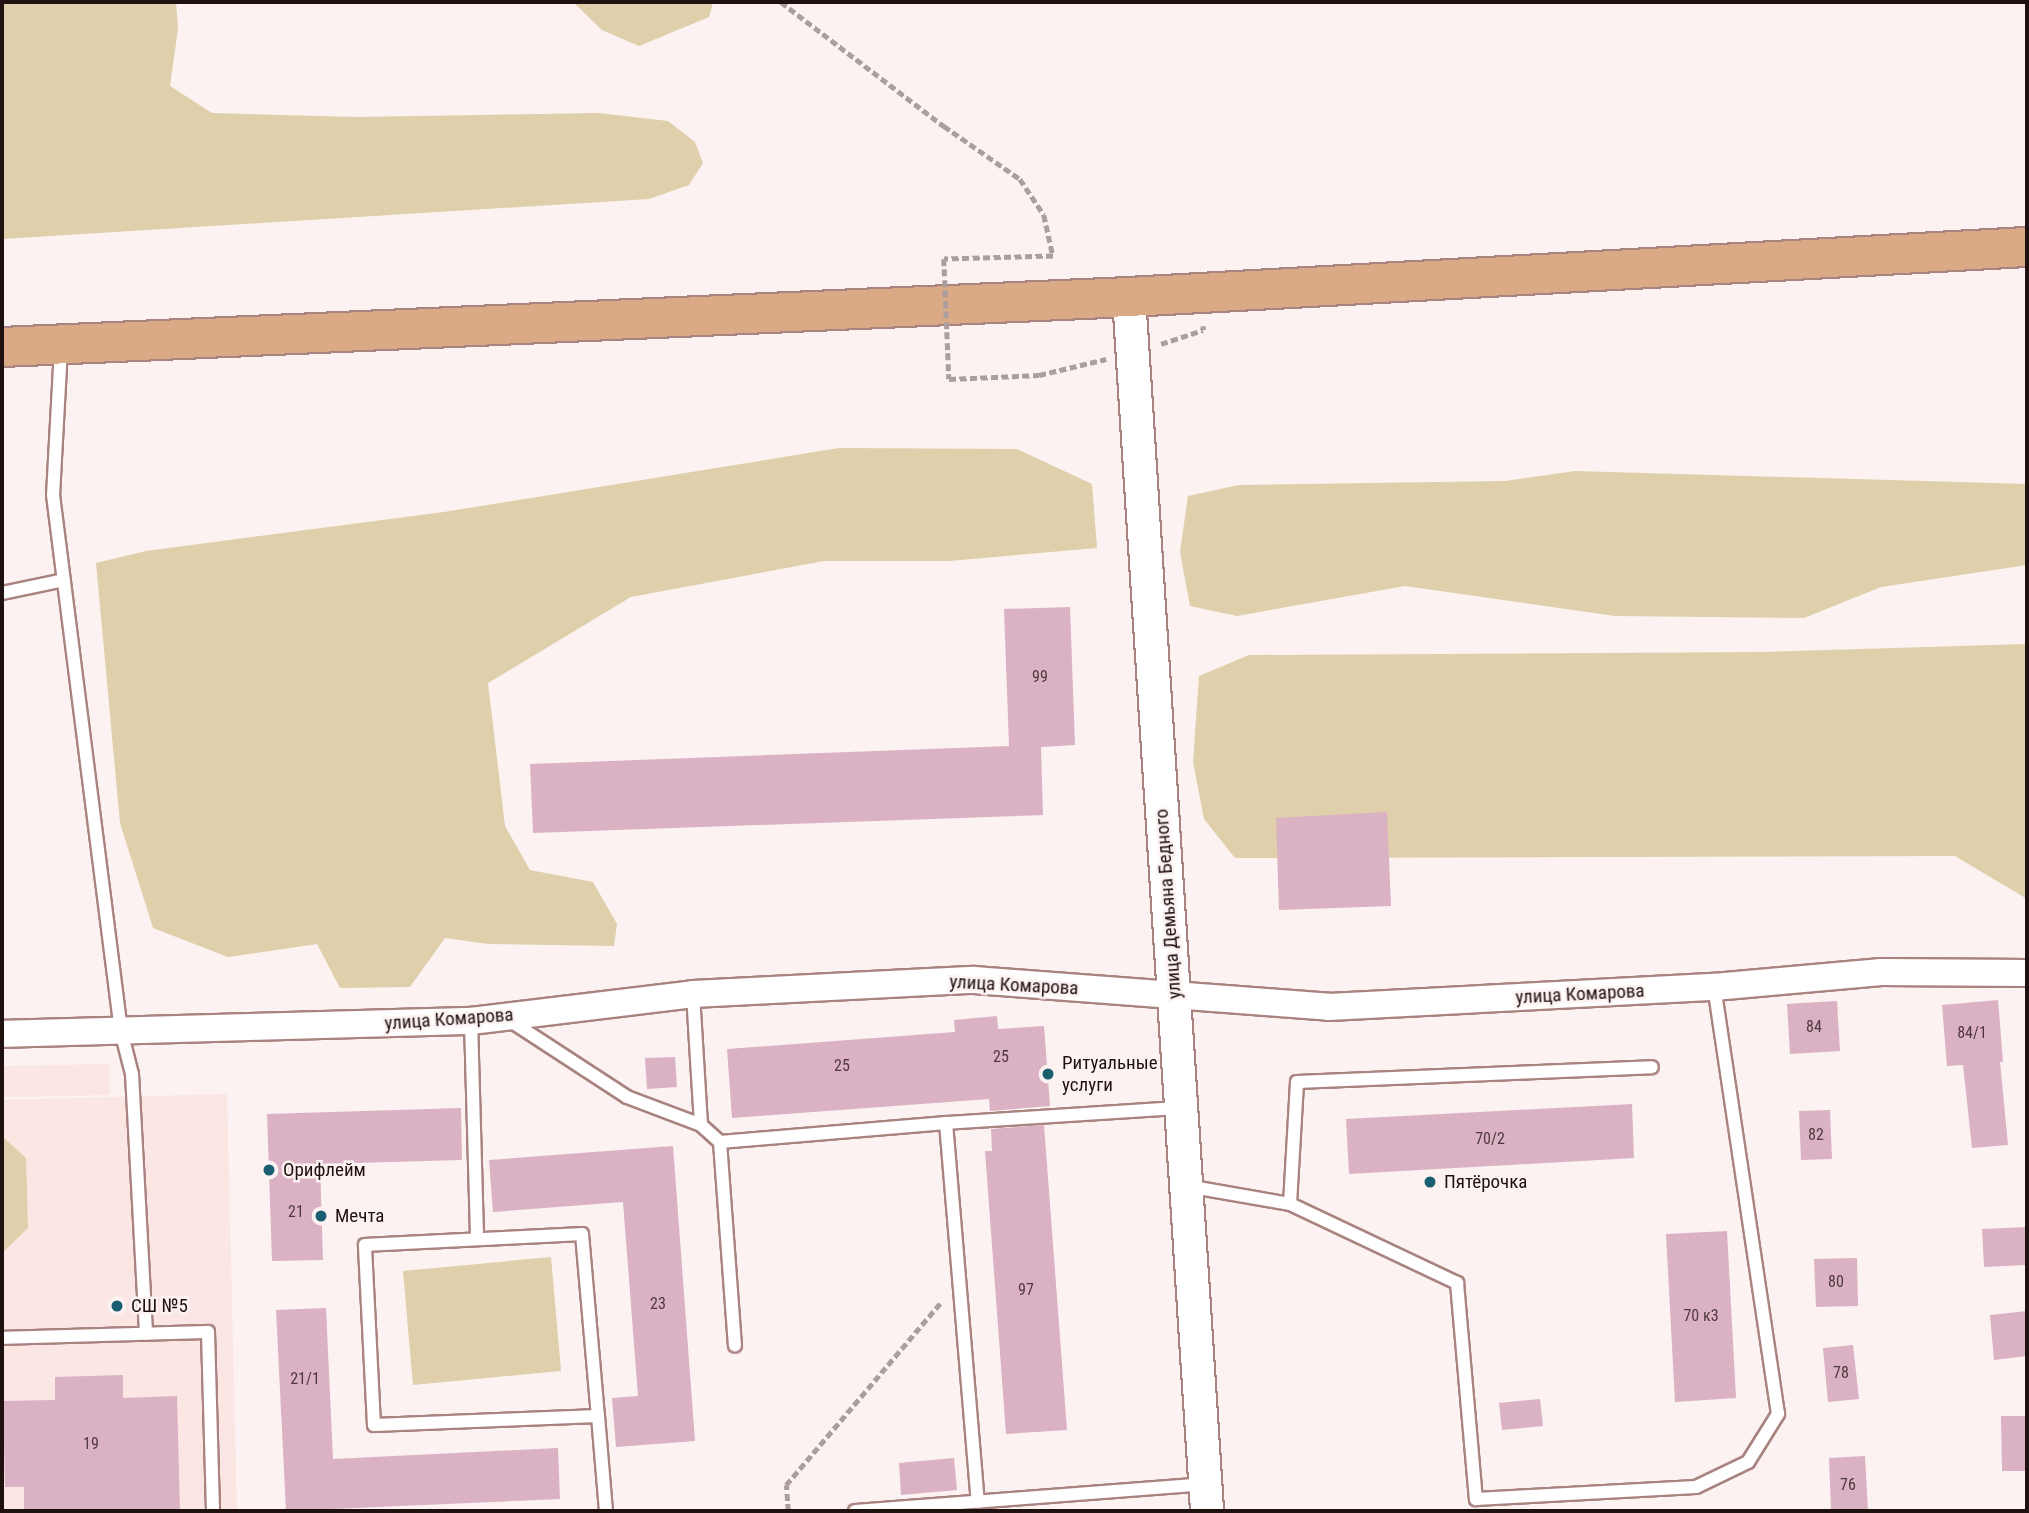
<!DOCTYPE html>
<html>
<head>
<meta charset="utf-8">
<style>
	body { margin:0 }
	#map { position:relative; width:2029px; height:1513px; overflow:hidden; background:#fbf2f1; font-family:"Roboto Condensed",sans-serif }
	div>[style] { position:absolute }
	.built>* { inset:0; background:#fbe6e4 }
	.green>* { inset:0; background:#dfcfaa }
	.building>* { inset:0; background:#dbb1c4 }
	.path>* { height:4.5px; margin-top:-2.25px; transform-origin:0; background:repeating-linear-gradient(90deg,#aa9e9e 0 7px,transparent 0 10.5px) }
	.roads { filter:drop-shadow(2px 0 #a98380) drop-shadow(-2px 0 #a98380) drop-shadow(0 2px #a98380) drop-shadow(0 -2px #a98380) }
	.service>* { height:12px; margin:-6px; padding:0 6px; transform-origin:6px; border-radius:6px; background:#fff }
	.minor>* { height:26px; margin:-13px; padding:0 13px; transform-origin:13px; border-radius:13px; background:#fff }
	.tertiary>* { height:32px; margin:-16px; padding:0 16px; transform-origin:16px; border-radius:16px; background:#fff }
	.primary>* { height:38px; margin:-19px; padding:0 19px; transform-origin:19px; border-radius:19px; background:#d9aa85 }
	.path-bridge>* { height:4.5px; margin-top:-2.25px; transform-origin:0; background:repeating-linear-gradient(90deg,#aa9e9e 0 7px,transparent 0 10.5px) }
	.dots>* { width:19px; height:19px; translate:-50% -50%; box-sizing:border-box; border:4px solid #fbf2f1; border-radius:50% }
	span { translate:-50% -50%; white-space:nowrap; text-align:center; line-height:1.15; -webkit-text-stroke:5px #fbf2f1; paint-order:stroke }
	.number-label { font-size:16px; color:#4f393e }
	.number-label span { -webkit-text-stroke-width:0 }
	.street-label { font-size:19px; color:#201111 }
	.poi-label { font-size:19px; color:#201111 }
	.left { translate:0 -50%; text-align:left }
	.frame { position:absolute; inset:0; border:4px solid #201111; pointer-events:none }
</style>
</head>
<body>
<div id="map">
	<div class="built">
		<div style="clip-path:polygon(109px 1064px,110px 1095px,2px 1097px,2px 1066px)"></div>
		<div style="clip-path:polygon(227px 1094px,237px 1511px,2px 1511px,2px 1100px)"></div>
	</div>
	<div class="green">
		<div style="clip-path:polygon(2px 2px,176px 2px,178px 29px,170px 86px,212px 113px,356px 117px,598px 113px,668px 121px,695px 142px,703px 163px,689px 185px,649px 199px,2px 239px)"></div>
		<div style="clip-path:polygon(573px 2px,713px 2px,709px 17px,639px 46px,602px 30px)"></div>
		<div style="clip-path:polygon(839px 448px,1017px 449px,1092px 484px,1097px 548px,949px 561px,824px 561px,631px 597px,488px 683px,505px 826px,530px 870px,593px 882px,617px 924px,614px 946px,488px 944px,445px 938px,410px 987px,340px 988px,317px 944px,228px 957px,153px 928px,120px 823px,96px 563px,146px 551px,444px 512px)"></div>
		<div style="clip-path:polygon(1575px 471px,2027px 484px,2027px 565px,1881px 587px,1804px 618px,1615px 616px,1405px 586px,1237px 616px,1190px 606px,1180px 552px,1188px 496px,1239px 485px,1505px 481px)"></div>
		<div style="clip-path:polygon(2027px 644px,2027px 899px,1955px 856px,1235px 858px,1204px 819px,1193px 762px,1199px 676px,1249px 655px,1761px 652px)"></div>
		<div style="clip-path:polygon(2px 1136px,26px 1158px,28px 1228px,2px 1253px)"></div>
		<div style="clip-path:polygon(551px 1257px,561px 1371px,413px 1385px,403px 1271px)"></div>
	</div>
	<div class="building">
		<div style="clip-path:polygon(1070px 607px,1075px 745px,1041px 747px,1043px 815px,533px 833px,530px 764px,1009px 746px,1004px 609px)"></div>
		<div style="clip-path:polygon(1387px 812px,1391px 906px,1279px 910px,1276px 818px)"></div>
		<div style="clip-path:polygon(1998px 1000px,2003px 1062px,2000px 1062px,2008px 1145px,1972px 1148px,1963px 1065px,1947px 1066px,1942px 1005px)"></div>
		<div style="clip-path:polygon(1837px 1001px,1840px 1051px,1790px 1054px,1787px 1004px)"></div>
		<div style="clip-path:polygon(997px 1016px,998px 1029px,1044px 1026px,1050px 1106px,990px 1111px,989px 1099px,732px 1118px,727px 1049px,955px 1032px,954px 1020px)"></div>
		<div style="clip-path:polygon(675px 1057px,677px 1087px,647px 1089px,645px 1058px)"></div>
		<div style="clip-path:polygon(1632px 1104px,1634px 1158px,1349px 1174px,1346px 1119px)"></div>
		<div style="clip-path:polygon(461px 1108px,462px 1160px,320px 1164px,323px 1260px,272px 1261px,267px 1114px)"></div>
		<div style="clip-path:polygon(1830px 1110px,1832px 1159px,1801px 1160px,1799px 1111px)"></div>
		<div style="clip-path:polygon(1044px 1125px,1067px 1430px,1006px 1434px,985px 1151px,992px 1151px,991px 1129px)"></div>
		<div style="clip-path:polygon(673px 1146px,695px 1441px,616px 1447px,612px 1398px,638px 1396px,623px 1202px,493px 1212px,489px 1160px)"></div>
		<div style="clip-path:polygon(2027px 1227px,2027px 1265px,1984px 1267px,1982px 1229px)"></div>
		<div style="clip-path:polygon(1727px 1231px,1736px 1398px,1675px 1402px,1666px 1234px)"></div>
		<div style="clip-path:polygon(1857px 1258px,1858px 1306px,1816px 1307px,1814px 1259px)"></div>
		<div style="clip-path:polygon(326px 1308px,333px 1459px,558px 1448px,560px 1499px,286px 1511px,276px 1310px)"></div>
		<div style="clip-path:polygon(2027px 1311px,2027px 1356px,1994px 1360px,1990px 1315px)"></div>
		<div style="clip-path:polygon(1853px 1345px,1859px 1399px,1828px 1402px,1823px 1348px)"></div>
		<div style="clip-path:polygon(123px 1375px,123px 1398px,177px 1396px,180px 1511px,24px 1511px,24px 1487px,5px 1487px,3px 1401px,55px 1400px,55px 1377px)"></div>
		<div style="clip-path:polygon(1540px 1399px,1543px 1426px,1502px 1430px,1499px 1403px)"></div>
		<div style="clip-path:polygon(2001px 1416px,2027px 1416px,2027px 1471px,2002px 1471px)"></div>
		<div style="clip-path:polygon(1865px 1456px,1868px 1511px,1831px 1511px,1829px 1458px)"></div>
		<div style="clip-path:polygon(954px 1458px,957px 1490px,901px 1495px,899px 1463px)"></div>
	</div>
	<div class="path">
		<div style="left:781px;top:2px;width:205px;rotate:37.3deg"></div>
		<div style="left:944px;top:126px;width:93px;rotate:34.9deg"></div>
		<div style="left:1020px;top:179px;width:43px;rotate:56.3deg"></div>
		<div style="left:1044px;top:215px;width:42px;rotate:77.6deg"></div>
		<div style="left:1053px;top:256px;width:109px;rotate:178.4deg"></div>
		<div style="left:1161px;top:344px;width:44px;rotate:-18.4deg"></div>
		<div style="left:1203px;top:330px;width:4px;rotate:-90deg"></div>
		<div style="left:949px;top:379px;width:90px;rotate:-2.5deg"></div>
		<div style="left:1039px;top:375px;width:69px;rotate:-13.4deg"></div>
		<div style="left:788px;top:1511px;width:26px;rotate:-94deg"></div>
		<div style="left:786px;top:1485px;width:240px;rotate:-49.7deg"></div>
	</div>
	<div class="roads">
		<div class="service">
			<div style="left:61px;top:348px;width:147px;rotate:93.1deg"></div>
			<div style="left:53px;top:495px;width:540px;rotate:82.77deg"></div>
			<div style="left:121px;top:1031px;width:44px;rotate:75.7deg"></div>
			<div style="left:132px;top:1074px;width:260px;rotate:86.9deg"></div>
			<div style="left:2px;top:593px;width:63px;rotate:-11.8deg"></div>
			<div style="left:693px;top:994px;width:131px;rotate:86.5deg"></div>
			<div style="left:701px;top:1125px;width:25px;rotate:42deg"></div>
			<div style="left:720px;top:1142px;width:227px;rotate:-4.8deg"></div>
			<div style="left:946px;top:1123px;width:380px;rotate:85.2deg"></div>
			<div style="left:509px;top:1020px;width:141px;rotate:33.1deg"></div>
			<div style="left:627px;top:1097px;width:79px;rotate:20.7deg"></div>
			<div style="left:471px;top:1021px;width:218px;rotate:88.4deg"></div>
			<div style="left:946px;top:1123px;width:234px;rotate:-3.7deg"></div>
			<div style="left:720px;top:1142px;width:204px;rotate:85.8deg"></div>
			<div style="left:1187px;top:1186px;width:105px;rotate:9.9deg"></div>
			<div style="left:1290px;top:1204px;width:185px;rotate:25.3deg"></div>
			<div style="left:1457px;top:1283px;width:217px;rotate:85deg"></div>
			<div style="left:1476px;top:1499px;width:220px;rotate:-3.1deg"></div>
			<div style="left:1696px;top:1487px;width:58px;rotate:-25.7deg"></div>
			<div style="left:1748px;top:1462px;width:57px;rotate:-58deg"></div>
			<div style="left:1778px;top:1414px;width:432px;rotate:-98.5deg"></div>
			<div style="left:1290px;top:1204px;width:122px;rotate:-86.7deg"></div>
			<div style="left:1297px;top:1082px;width:355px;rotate:-2.4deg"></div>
			<div style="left:2px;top:1338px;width:206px;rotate:-1.7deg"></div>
			<div style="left:208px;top:1332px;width:179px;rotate:88.4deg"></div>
			<div style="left:598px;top:1416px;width:224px;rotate:177.7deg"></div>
			<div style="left:374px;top:1425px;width:180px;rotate:-92.9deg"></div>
			<div style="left:365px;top:1245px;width:217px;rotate:-2.9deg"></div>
			<div style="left:582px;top:1234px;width:183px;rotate:85deg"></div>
			<div style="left:598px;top:1416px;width:95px;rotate:85.2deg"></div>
			<div style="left:855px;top:1511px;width:350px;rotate:-4.4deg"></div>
		</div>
		<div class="minor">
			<div style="left:2px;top:1034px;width:469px;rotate:-1.6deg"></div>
			<div style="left:471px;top:1021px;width:224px;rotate:-6.9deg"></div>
			<div style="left:693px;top:994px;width:281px;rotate:-2.9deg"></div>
			<div style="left:974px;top:980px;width:356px;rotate:4.3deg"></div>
			<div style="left:1329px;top:1007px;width:386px;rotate:-3deg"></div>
			<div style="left:1714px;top:987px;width:168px;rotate:-5.1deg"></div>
			<div style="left:1881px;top:972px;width:146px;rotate:0.4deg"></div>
		</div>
		<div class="tertiary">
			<div style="left:1129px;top:297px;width:1217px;rotate:86.32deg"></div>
		</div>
		<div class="primary">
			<div style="left:2px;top:347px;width:1128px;rotate:-2.54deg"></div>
			<div style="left:1129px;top:297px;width:899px;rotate:-3.19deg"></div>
		</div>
	</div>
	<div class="path-bridge">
		<div style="left:944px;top:259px;width:120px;rotate:87.6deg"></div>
	</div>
	<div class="dots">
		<div style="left:1048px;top:1074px;background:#195f70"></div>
		<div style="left:269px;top:1170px;background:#195f70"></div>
		<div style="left:1430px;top:1182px;background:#195f70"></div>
		<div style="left:321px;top:1216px;background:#195f70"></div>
		<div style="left:117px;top:1306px;background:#195f70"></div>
	</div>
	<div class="number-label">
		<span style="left:1040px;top:677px">99</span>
		<span style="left:1814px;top:1027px">84</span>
		<span style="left:1972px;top:1033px">84/1</span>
		<span style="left:1001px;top:1057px">25</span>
		<span style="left:842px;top:1066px">25</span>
		<span style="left:1816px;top:1135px">82</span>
		<span style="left:1490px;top:1139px">70/2</span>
		<span style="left:296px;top:1212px">21</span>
		<span style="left:1836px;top:1282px">80</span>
		<span style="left:1026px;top:1290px">97</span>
		<span style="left:658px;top:1304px">23</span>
		<span style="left:1701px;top:1316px">70 к3</span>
		<span style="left:1841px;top:1373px">78</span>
		<span style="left:305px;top:1379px">21/1</span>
		<span style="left:91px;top:1444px">19</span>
		<span style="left:1848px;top:1485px">76</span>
	</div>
	<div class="street-label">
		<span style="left:1168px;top:904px;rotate:-94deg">улица Демьяна Бедного</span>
		<span style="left:1014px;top:985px;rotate:3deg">улица Комарова</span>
		<span style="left:1580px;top:994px;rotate:-3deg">улица Комарова</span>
		<span style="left:449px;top:1019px;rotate:-4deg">улица Комарова</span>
	</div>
	<div class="poi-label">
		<span class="left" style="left:1062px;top:1074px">Ритуальные<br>услуги</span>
		<span class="left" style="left:283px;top:1170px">Орифлейм</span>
		<span class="left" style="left:1444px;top:1182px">Пятёрочка</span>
		<span class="left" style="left:335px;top:1216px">Мечта</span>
		<span class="left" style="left:131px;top:1306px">СШ №5</span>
	</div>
	<div class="frame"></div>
</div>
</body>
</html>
